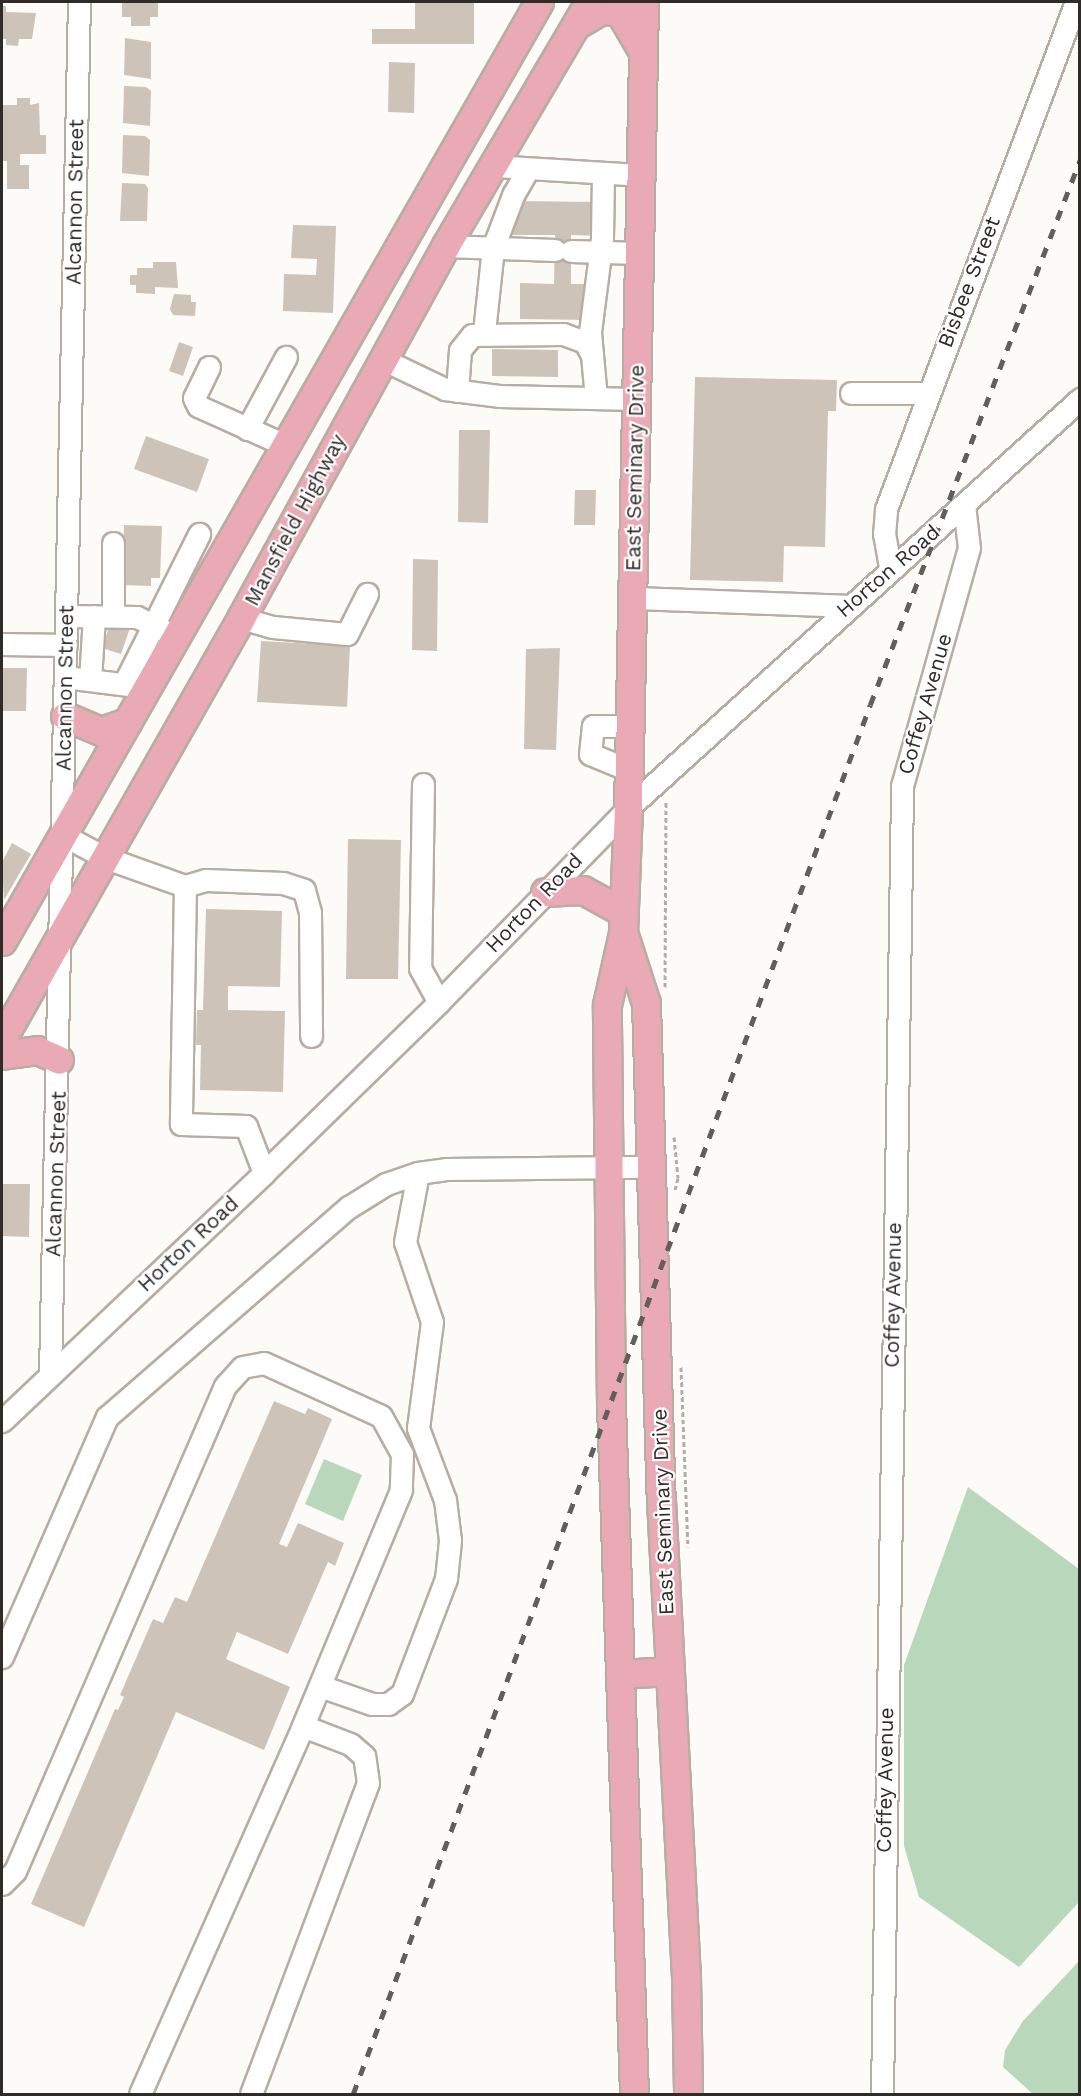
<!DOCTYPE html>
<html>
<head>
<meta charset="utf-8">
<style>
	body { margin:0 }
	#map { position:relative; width:1081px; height:2096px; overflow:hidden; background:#fdfbf8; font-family:"Work Sans",sans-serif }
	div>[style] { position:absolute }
	.green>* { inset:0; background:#b9d7bb }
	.building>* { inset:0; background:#cec3b8 }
	.path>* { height:3px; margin-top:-1.5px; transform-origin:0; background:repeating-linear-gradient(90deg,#b0adaa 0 4.5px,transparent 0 7.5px) }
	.roads { filter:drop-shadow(2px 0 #b8ada2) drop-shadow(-2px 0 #b8ada2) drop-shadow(0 2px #b8ada2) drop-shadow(0 -2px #b8ada2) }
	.minor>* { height:21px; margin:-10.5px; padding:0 10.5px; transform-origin:10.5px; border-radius:10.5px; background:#fff }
	.major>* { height:27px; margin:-13.5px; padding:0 13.5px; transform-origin:13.5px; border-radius:13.5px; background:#e9a9b5 }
	.rail>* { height:4.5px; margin-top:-2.25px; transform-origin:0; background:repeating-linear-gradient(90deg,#625f5b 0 10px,transparent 0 20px) }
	span { translate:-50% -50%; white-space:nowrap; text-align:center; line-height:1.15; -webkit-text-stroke:4.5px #fff; paint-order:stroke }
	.street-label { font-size:21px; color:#2f2b27 }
	.frame { position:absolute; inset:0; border:3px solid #2f2b27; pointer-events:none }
</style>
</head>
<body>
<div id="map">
	<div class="green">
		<div style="clip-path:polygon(324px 1459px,362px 1475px,343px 1521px,305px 1504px)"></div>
		<div style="clip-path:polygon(968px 1487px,1079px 1569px,1079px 1902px,1019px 1967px,919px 1897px,904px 1846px,904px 1665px)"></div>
		<div style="clip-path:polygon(1079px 1961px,1079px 2094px,1033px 2094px,1003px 2067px,1005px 2050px,1023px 2021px)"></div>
	</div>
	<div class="building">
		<div style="clip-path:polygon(122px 2px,158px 2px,158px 17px,150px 17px,150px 26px,131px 26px,131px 17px,122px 17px)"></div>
		<div style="clip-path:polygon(415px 2px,474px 2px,474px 44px,372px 44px,372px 29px,415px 29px)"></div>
		<div style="clip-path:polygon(2px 6px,6px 6px,6px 12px,36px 13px,32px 39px,19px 39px,18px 46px,6px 45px,6px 39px,2px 39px)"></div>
		<div style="clip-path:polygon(125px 38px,151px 42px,151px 79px,124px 75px)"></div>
		<div style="clip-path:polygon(389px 62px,415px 63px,414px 113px,388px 112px)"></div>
		<div style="clip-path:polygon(124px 86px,146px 87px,151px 91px,150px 126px,123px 123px)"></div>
		<div style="clip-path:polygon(17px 98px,30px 98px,30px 105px,39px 103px,40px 135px,46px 135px,46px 154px,20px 154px,20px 165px,29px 165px,29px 189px,7px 189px,7px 161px,2px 161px,2px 105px,17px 105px)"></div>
		<div style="clip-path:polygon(123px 135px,145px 136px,150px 140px,149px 176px,122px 173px)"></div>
		<div style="clip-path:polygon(122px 183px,145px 184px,148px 188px,147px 221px,120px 221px)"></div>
		<div style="clip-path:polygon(514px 201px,600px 202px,599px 236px,571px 235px,571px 284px,589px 284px,589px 320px,520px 319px,520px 283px,554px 284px,555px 235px,513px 235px)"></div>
		<div style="clip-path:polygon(293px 225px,336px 226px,333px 313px,283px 311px,284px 274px,316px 275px,317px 259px,291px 258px)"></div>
		<div style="clip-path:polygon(153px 262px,176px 262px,178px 288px,155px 287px,155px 294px,136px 293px,136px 285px,130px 285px,130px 275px,137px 275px,137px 268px,153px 268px)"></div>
		<div style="clip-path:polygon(174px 294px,191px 295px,191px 302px,196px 302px,195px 316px,173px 315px,170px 309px)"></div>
		<div style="clip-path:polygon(179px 342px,193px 347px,183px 376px,169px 371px)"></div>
		<div style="clip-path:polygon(492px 349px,558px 350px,558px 377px,492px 376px)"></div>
		<div style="clip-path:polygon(695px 377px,837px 380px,836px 411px,828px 411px,825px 547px,784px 546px,783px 582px,690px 580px)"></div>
		<div style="clip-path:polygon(459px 430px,490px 430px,488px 523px,458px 522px)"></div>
		<div style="clip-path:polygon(146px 436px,209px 459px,197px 492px,134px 469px)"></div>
		<div style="clip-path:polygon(575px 490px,596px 490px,595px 525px,574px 525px)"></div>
		<div style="clip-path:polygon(124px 525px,162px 526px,160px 578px,151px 578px,151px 586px,123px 585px)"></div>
		<div style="clip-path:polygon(413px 559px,438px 560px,437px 651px,412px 650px)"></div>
		<div style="clip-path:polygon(112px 618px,131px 625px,121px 654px,102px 648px)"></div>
		<div style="clip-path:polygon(261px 641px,350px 646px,347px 707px,257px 702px)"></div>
		<div style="clip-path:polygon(560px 648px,556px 750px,524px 749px,526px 649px)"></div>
		<div style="clip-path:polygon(2px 668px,27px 668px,26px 711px,2px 711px)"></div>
		<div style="clip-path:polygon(348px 839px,401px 840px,398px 979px,346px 979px)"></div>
		<div style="clip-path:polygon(12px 843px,31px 854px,4px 900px,2px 862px)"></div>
		<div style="clip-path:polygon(206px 909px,282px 911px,280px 987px,228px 986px,228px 1010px,285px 1011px,283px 1092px,200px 1090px,201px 1045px,196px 1045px,197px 1010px,203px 1010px)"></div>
		<div style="clip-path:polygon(2px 1184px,30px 1184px,29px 1237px,2px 1236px)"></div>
		<div style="clip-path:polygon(274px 1401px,305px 1414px,308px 1408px,332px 1419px,279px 1544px,287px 1547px,298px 1523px,344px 1543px,335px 1566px,328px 1562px,288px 1654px,237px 1632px,226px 1659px,290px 1687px,264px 1750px,176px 1712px,84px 1927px,31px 1904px,115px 1709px,118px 1710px,124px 1697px,120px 1695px,153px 1619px,163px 1623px,175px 1597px,187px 1602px)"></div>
	</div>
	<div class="path">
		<div style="left:665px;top:987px;width:185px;rotate:-89.7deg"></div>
		<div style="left:674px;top:1137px;width:41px;rotate:84.4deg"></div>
		<div style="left:678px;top:1178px;width:12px;rotate:104deg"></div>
		<div style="left:681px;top:1367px;width:180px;rotate:87.8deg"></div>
	</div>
	<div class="roads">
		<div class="minor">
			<div style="left:494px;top:166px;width:147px;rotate:3.5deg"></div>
			<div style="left:445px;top:246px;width:110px;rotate:2.1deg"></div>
			<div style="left:571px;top:251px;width:68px;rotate:1.7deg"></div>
			<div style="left:484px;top:332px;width:84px;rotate:-83.9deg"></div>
			<div style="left:493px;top:248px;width:57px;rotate:-69.3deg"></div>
			<div style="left:513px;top:195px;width:30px;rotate:-60deg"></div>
			<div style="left:592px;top:355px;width:23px;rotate:-95deg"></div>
			<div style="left:590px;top:332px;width:95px;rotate:-82.7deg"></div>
			<div style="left:602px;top:238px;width:65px;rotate:-89.1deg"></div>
			<div style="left:382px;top:359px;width:70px;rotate:25.5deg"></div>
			<div style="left:445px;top:389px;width:54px;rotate:7.4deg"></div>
			<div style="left:499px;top:396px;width:137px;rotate:1.3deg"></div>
			<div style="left:209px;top:367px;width:34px;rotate:116deg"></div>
			<div style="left:194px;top:398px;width:9px;rotate:63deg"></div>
			<div style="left:198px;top:406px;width:95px;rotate:24.1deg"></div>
			<div style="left:457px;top:391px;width:41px;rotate:-85.8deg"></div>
			<div style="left:460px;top:350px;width:19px;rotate:-51deg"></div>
			<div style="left:472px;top:335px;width:91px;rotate:-0.6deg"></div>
			<div style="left:563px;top:334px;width:23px;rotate:20deg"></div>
			<div style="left:585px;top:342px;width:15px;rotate:62deg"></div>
			<div style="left:592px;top:355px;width:43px;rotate:84.7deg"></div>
			<div style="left:851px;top:393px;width:76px"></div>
			<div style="left:247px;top:429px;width:82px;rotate:-61.6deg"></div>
			<div style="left:890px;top:567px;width:34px;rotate:-100deg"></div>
			<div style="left:884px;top:534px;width:25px;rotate:-85deg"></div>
			<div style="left:886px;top:509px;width:541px;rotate:-69.46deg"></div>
			<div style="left:632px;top:598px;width:216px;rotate:2.1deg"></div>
			<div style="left:66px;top:616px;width:71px;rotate:0.8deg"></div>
			<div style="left:137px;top:617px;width:30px;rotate:27deg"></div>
			<div style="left:113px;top:616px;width:73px;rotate:-90deg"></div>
			<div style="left:241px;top:618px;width:33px;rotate:16deg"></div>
			<div style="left:273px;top:627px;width:74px;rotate:5.4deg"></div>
			<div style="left:347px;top:634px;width:45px;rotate:-63.4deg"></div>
			<div style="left:2px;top:644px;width:64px;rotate:0.9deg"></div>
			<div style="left:65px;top:677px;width:72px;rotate:7.2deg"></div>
			<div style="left:90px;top:680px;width:64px;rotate:-86.4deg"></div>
			<div style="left:124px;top:684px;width:168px;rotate:-63.4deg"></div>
			<div style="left:629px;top:770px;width:42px;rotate:-157.7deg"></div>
			<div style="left:590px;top:754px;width:28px;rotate:-84deg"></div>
			<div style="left:593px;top:726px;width:36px"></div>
			<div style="left:423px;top:784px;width:184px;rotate:90.9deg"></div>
			<div style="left:420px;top:968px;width:39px;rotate:61deg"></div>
			<div style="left:61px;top:834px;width:51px;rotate:28.1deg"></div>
			<div style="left:106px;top:858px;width:84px;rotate:19.5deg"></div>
			<div style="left:185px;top:886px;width:238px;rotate:91deg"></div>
			<div style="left:181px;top:1124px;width:65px;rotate:1.8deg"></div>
			<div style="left:246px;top:1126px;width:50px;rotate:69deg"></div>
			<div style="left:185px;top:886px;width:22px;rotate:-16deg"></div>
			<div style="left:206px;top:880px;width:77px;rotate:2.2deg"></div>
			<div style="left:283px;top:883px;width:22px;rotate:18deg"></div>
			<div style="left:304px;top:890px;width:23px;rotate:75deg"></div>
			<div style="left:310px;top:912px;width:124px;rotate:89.5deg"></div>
			<div style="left:50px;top:1374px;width:1372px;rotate:-88.79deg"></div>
			<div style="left:2px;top:1421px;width:361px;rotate:-43.4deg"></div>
			<div style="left:264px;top:1173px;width:245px;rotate:-44.3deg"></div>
			<div style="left:439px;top:1002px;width:271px;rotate:-45.7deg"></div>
			<div style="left:628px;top:808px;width:610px;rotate:-42.14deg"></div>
			<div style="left:2px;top:1657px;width:262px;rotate:-66.4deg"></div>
			<div style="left:107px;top:1417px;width:320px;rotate:-41deg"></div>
			<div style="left:349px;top:1207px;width:44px;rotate:-31.9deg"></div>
			<div style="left:386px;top:1184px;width:34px;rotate:-19deg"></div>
			<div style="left:418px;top:1173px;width:28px;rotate:-8deg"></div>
			<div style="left:446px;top:1169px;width:205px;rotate:-0.6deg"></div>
			<div style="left:320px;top:1686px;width:55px;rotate:19.1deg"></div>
			<div style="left:372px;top:1704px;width:16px"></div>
			<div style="left:388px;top:1704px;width:17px;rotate:-36deg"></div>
			<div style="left:402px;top:1694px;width:123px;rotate:-69.1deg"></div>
			<div style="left:446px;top:1579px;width:39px;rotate:-84deg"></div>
			<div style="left:450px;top:1540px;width:40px;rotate:-97.1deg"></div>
			<div style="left:445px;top:1500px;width:77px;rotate:-110.6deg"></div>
			<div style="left:418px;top:1428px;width:107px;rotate:-82.5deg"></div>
			<div style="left:432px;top:1322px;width:84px;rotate:-108.6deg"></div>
			<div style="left:405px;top:1242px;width:70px;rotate:-79.3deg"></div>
			<div style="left:2px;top:1884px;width:18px;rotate:-45deg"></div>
			<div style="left:15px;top:1871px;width:529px;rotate:-66.59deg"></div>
			<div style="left:225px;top:1386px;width:25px;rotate:-48deg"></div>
			<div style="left:242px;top:1367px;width:22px;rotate:-10deg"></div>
			<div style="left:264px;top:1363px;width:128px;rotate:24.4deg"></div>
			<div style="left:381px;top:1416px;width:43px;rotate:61.1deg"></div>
			<div style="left:402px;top:1454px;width:36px;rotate:92deg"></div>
			<div style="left:401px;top:1490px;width:256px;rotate:112.6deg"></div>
			<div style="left:303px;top:1726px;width:402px;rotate:113.9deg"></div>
			<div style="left:251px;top:2094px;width:332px;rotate:-69.4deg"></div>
			<div style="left:368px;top:1783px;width:27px;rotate:-98deg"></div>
			<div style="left:364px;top:1756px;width:18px;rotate:-139deg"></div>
			<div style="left:350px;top:1744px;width:50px;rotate:-159deg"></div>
			<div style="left:882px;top:2094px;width:1308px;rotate:-89.12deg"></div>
			<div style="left:902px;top:786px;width:247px;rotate:-74.3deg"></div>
			<div style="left:969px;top:548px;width:43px;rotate:-96.6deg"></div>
		</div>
		<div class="major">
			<div style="left:576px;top:25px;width:29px;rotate:-31deg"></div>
			<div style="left:601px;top:10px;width:18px;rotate:3deg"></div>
			<div style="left:619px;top:11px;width:42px;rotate:59.7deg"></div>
			<div style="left:65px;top:716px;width:39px;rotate:23deg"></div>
			<div style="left:101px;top:731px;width:28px;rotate:-19deg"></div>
			<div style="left:545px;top:892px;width:38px;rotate:-3deg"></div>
			<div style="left:583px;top:890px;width:46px;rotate:28.8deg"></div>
			<div style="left:624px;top:935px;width:71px;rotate:72.1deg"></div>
			<div style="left:646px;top:1003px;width:497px;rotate:88.3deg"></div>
			<div style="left:661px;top:1500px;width:477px;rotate:87deg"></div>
			<div style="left:686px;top:1976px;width:118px;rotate:89deg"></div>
			<div style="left:2px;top:941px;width:1082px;rotate:-60.24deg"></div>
			<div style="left:2px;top:1039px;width:484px;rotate:-60.4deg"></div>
			<div style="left:241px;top:618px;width:426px;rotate:-61.2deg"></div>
			<div style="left:446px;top:245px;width:282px;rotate:-59.5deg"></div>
			<div style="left:2px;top:1055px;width:35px;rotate:-8deg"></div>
			<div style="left:37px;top:1050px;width:24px;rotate:24deg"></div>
			<div style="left:620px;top:1674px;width:50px;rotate:-3.4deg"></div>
			<div style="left:634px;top:2094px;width:690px;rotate:-91.91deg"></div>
			<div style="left:611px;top:1404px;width:399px;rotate:-90.6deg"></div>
			<div style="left:607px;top:1005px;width:74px;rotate:-77.5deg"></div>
			<div style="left:623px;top:933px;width:125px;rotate:-87.7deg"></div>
			<div style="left:628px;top:808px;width:806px;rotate:-88.86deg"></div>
		</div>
	</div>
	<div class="rail">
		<div style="left:353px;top:2094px;width:1482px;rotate:-69.58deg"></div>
		<div style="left:870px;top:705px;width:584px;rotate:-68.93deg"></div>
	</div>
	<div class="street-label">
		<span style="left:75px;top:202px;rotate:-89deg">Alcannon Street</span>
		<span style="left:969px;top:282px;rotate:-69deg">Bisbee Street</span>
		<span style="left:635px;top:468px;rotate:-89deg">East Seminary Drive</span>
		<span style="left:295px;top:520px;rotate:-62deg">Mansfield Highway</span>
		<span style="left:888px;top:571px;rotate:-41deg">Horton Road</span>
		<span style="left:65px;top:688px;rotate:-89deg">Alcannon Street</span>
		<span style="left:925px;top:704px;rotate:-74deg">Coffey Avenue</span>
		<span style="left:534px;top:903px;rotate:-46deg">Horton Road</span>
		<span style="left:56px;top:1174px;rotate:-88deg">Alcannon Street</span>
		<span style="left:188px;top:1244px;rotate:-43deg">Horton Road</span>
		<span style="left:893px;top:1295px;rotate:-89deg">Coffey Avenue</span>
		<span style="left:663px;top:1512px;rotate:-92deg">East Seminary Drive</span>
		<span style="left:885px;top:1780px;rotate:-89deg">Coffey Avenue</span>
	</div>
	<div class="frame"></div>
</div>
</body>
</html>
